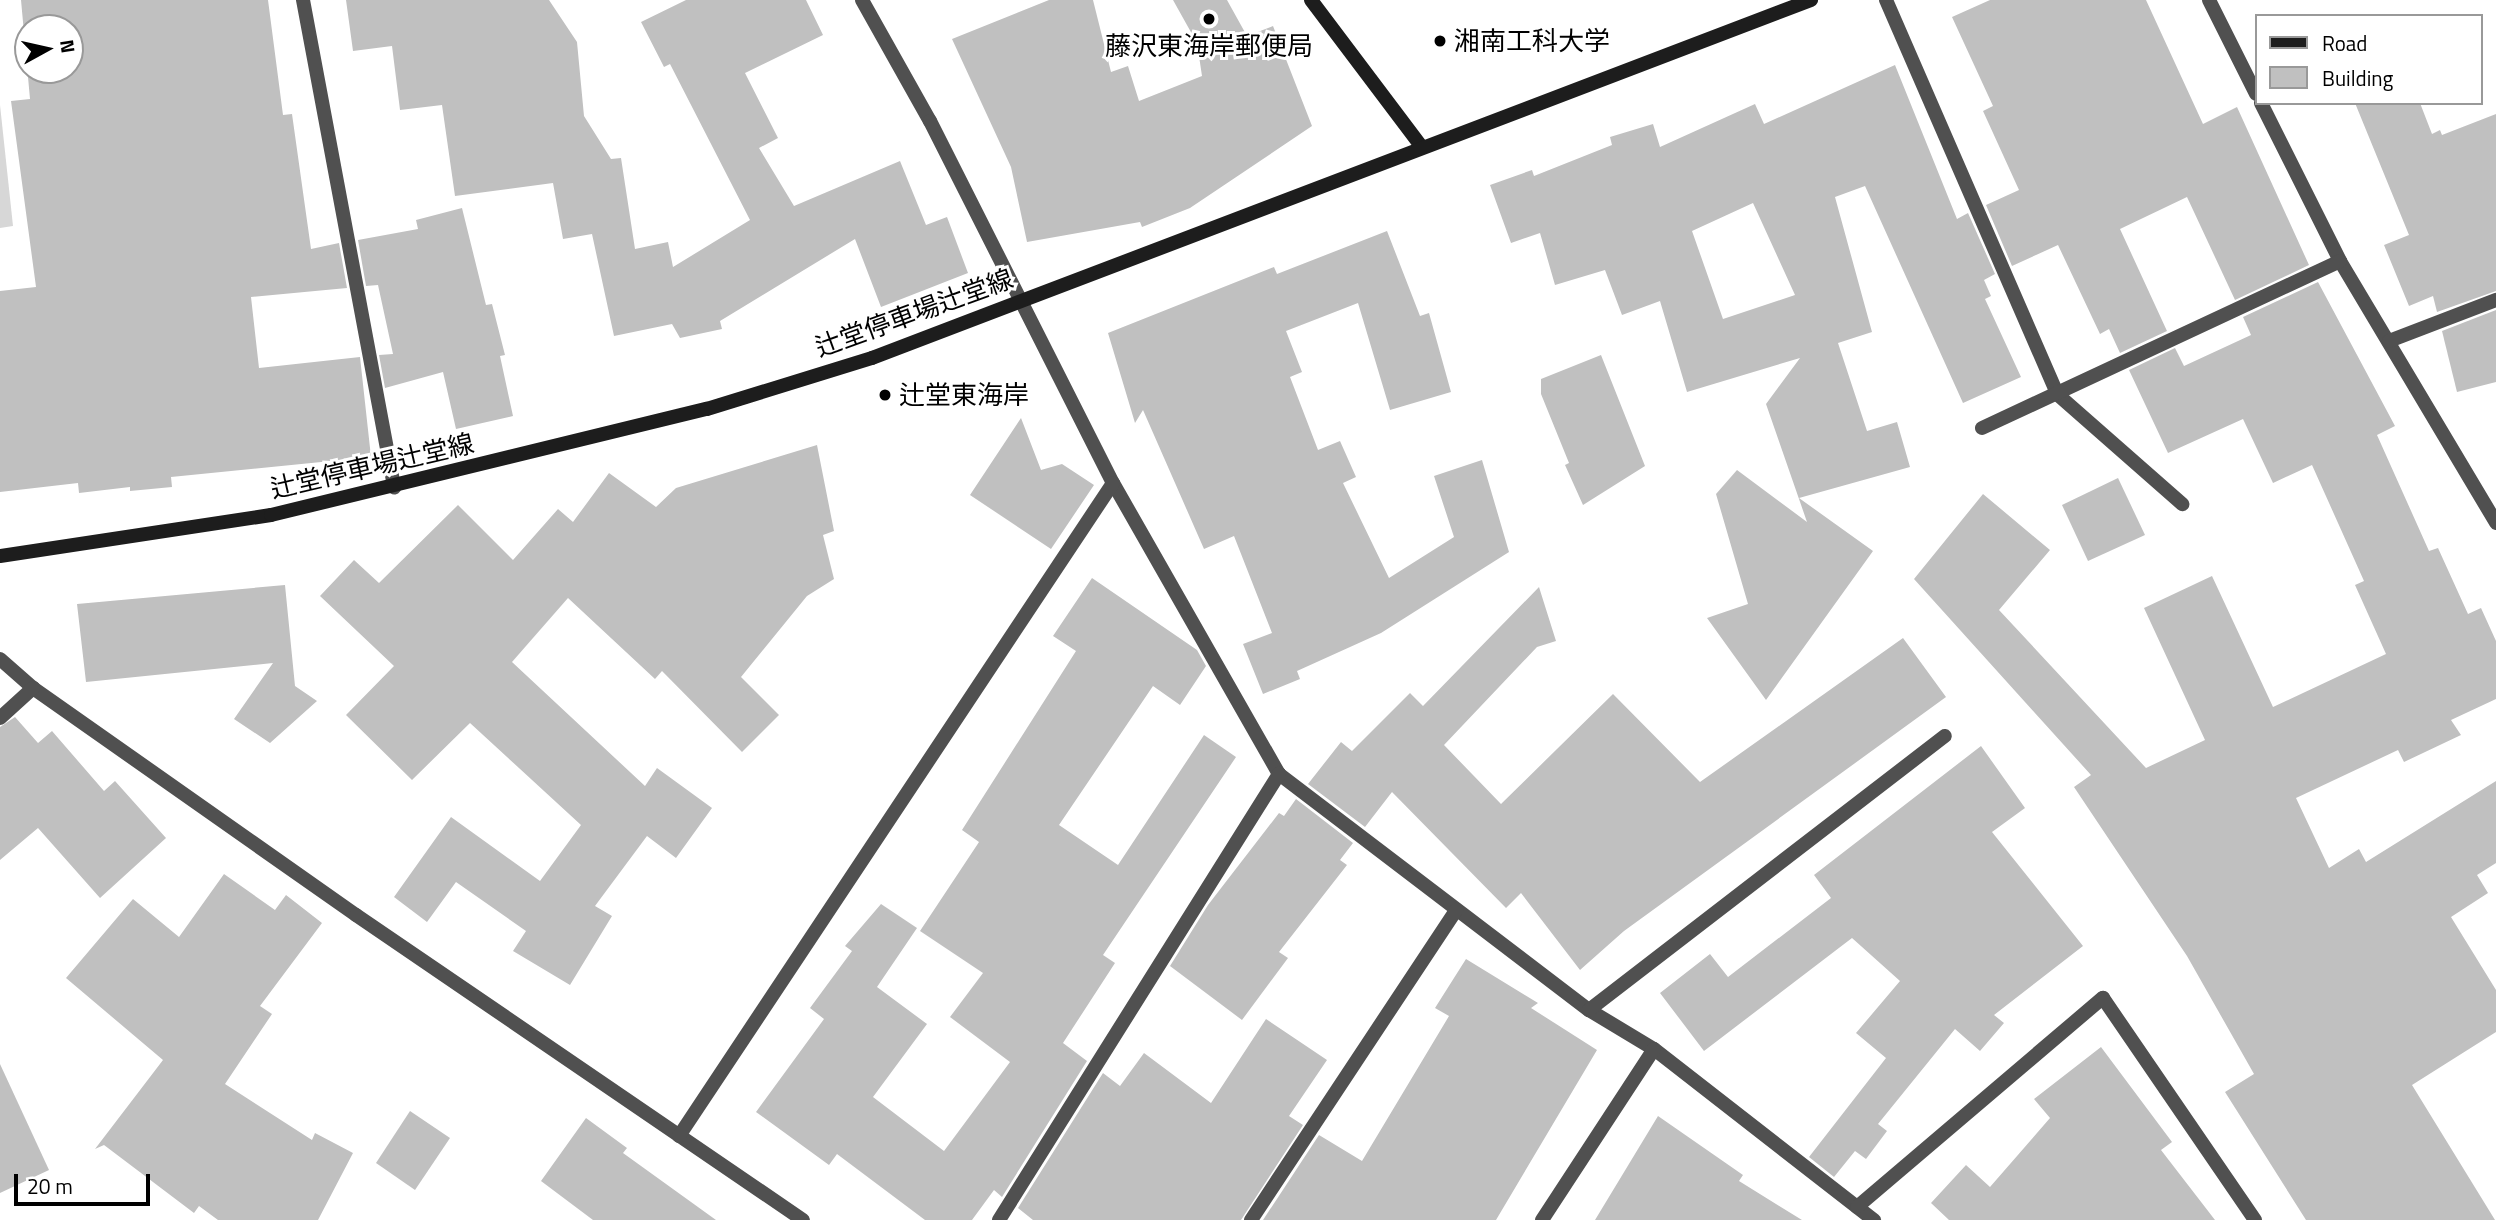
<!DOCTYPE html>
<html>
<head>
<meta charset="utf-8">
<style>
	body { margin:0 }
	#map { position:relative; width:2496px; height:1220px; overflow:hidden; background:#fff; font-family:"Titillium Web","Noto Sans JP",sans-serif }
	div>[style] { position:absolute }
	.green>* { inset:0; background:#d7d7d7 }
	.building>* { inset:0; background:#c0c0c0 }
	.street>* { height:14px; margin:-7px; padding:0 7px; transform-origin:7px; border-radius:7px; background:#505050 }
	.secondary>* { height:14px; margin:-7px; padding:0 7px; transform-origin:7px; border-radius:7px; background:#1d1d1d }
	.dots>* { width:19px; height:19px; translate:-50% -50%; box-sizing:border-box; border:4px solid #fff; border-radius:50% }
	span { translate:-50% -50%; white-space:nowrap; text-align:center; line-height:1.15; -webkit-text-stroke:6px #fff; paint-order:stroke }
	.poi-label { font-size:26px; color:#000 }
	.left { translate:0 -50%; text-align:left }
	.street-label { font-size:26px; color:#000 }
	.legend { position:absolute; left:2255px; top:14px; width:228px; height:91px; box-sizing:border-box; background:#fff; border:2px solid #999; margin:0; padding:9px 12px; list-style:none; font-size:21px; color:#000 }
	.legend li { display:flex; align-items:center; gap:14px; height:35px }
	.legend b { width:35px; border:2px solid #999 }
	.north { position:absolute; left:14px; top:14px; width:70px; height:70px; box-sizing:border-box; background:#fff; border:2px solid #999; border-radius:50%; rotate:82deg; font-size:19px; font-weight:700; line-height:28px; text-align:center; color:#000 }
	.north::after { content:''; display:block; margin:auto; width:24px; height:32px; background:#000; clip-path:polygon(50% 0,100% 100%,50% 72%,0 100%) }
	.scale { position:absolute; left:14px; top:1174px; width:136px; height:32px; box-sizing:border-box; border:4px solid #000; border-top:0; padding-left:9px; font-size:21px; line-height:24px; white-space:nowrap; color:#000; -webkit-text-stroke:5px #fff; paint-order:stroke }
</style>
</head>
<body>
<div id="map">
	<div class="green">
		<div style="clip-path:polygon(0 105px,13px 226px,0 228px)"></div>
	</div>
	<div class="building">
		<div style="clip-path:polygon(evenodd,21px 0,268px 0,283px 115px,292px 114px,311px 249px,339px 243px,347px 288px,251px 297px,259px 368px,360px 357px,371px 457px,171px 477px,172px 487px,130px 491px,130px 487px,79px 493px,78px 483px,0 492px,0 291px,36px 287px,11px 101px,30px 99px,21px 0,28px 28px,70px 28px,70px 70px,28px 70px,28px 28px)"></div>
		<div style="clip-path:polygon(346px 0,549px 0,577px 42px,584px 116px,611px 159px,621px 158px,635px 249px,668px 242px,673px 267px,750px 220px,670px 64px,664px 67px,641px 22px,686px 0,806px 0,823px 35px,745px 73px,778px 138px,759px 148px,794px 206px,900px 161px,926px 225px,947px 217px,968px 273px,881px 307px,855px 239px,720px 321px,722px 329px,680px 338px,672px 324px,614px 336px,592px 234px,563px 239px,553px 183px,455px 196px,442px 105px,400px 110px,392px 46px,353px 51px)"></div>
		<div style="clip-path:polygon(1049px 0,1093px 0,1111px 72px,1128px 66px,1139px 101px,1202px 76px,1197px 43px,1173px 0,1227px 0,1247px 36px,1273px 26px,1312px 126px,1190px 208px,1142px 227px,1140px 222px,1027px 242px,1011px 167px,952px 39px)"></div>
		<div style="clip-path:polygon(1990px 0,2146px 0,2203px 124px,2237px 107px,2309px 265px,2235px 300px,2187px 197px,2120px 229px,2167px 331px,2120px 353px,2109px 329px,2100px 334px,2058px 245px,2012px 266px,1986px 205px,2019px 190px,1983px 111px,1993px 106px,1952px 17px)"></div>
		<div style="clip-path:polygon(evenodd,1895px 65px,1957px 219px,1968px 213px,1995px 274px,1984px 280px,1991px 296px,1985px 299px,2021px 377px,1963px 403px,1865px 186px,1835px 197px,1872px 332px,1838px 343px,1867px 431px,1897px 422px,1910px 467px,1799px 498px,1873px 551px,1766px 700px,1707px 618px,1748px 604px,1716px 494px,1737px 470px,1807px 522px,1766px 404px,1800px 358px,1687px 392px,1660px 301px,1622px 315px,1605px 270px,1555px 285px,1540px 233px,1511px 243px,1490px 185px,1532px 170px,1534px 176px,1612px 145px,1610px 137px,1653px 124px,1660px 147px,1755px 104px,1764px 124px,1895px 65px,1753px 203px,1795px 295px,1723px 319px,1692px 231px,1753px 203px)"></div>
		<div style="clip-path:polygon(2355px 103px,2420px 103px,2432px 134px,2440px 130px,2442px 135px,2496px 114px,2496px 291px,2437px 312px,2433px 296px,2409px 306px,2384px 245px,2409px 235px)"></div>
		<div style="clip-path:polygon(462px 208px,486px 305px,492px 304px,505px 355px,500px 356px,513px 416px,456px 429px,443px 372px,385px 388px,379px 355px,393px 354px,378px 285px,366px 286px,358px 240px,418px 229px,416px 220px)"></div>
		<div style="clip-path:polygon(1387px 231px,1420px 316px,1429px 313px,1451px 392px,1390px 410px,1358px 303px,1286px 331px,1302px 372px,1290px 377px,1318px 450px,1340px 441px,1356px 477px,1343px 483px,1389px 578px,1454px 537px,1434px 476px,1482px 460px,1509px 552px,1381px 633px,1297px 671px,1300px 679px,1263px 694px,1243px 644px,1272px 633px,1234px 536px,1204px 549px,1143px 410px,1135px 423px,1108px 333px,1274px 267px,1277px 274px)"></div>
		<div style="clip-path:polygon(2318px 282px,2395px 426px,2377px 435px,2429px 551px,2438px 548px,2468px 614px,2481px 608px,2496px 641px,2496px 699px,2451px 720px,2461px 735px,2404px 762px,2398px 750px,2296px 798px,2329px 868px,2359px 849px,2366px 862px,2496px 781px,2496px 863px,2477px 875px,2488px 893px,2451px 917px,2496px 990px,2496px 1032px,2412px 1085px,2495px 1220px,2306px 1220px,2225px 1092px,2254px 1074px,2187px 956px,2074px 787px,2091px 775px,1914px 579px,1983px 494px,2050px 550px,1999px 610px,2146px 768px,2205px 740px,2144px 608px,2212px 576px,2273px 707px,2386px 654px,2355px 585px,2364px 581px,2312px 465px,2273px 483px,2243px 419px,2168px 453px,2129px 370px,2175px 348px,2184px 366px,2251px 335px,2243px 317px)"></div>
		<div style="clip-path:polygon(2496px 310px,2496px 382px,2457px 392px,2442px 331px)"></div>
		<div style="clip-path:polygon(1601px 355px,1645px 466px,1583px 505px,1565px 465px,1569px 463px,1541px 394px,1541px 379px)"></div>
		<div style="clip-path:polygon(1021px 418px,1041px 470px,1062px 464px,1094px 485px,1051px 549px,970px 495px)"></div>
		<div style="clip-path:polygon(817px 445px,834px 531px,823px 535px,834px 579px,807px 596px,741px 677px,779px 715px,742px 752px,662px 671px,655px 679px,568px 598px,512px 662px,645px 786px,657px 768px,712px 808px,676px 858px,647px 836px,595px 906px,612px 916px,570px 985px,513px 951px,526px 931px,456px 882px,427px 922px,394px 897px,451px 817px,540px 881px,581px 825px,470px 723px,412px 780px,346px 715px,394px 666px,320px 596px,354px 560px,379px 583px,458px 505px,513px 560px,558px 509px,573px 522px,609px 473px,656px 507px,676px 488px)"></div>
		<div style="clip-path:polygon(2118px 478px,2145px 535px,2088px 561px,2062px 505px)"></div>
		<div style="clip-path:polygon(1092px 578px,1197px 650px,1206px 666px,1180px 705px,1153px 686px,1059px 825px,1118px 865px,1204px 735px,1236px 757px,1103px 955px,1115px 963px,1063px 1043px,1087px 1061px,1002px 1197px,994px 1190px,972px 1220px,925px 1220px,837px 1154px,829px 1165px,756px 1112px,824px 1019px,810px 1008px,852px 951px,845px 946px,881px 904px,917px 928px,877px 987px,927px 1024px,873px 1097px,944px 1151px,1010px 1062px,950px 1017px,983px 973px,920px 931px,979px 842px,962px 830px,1076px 651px,1053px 636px)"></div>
		<div style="clip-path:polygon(285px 585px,295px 686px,317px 701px,270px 743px,234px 719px,273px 663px,86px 682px,77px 604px)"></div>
		<div style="clip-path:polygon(1539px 587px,1556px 641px,1537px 647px,1444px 745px,1501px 804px,1613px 694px,1700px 782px,1903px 638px,1946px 697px,1624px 931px,1580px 970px,1521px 893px,1506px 908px,1392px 792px,1365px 827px,1308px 784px,1341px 742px,1352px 751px,1410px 693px,1423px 706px)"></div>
		<div style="clip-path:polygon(15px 717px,38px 743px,52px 731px,104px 791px,115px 781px,166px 838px,100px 898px,38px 828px,0 860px,0 727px)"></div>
		<div style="clip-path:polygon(1981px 746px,2025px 808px,1992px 832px,2083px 946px,1994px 1015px,2004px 1023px,1980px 1051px,1955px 1029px,1878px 1124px,1887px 1131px,1866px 1159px,1855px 1151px,1834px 1177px,1809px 1157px,1886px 1058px,1856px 1033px,1900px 981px,1852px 938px,1704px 1051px,1660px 993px,1710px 954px,1728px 977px,1831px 898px,1814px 875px)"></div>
		<div style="clip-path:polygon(1296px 799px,1353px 843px,1340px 860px,1347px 865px,1279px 952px,1288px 958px,1242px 1020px,1170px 966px,1208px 905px,1279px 813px,1284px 816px)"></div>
		<div style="clip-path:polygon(224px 874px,275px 910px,286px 895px,322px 923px,260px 1006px,272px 1014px,225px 1084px,312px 1140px,315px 1133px,353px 1153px,318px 1220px,218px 1220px,199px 1206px,194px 1213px,104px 1145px,95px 1149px,163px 1060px,66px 978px,133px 899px,179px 937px)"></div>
		<div style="clip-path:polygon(1466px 959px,1538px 1003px,1531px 1008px,1597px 1050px,1496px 1220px,1263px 1220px,1319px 1135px,1362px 1161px,1449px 1016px,1435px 1008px)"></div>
		<div style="clip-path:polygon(1266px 1019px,1327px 1060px,1289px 1116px,1303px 1125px,1241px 1220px,1033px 1220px,1018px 1208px,1103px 1073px,1120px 1086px,1144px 1053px,1211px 1103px)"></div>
		<div style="clip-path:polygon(2101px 1047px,2172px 1142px,2161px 1150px,2215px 1220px,1949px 1220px,1931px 1203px,1966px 1165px,1990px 1187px,2050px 1118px,2034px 1099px)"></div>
		<div style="clip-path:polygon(0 1064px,49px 1170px,0 1193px)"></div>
		<div style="clip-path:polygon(410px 1111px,450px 1138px,415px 1190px,376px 1163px)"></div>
		<div style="clip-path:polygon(1658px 1116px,1743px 1175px,1739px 1181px,1802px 1220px,1595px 1220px)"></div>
		<div style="clip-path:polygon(586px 1118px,627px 1148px,623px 1153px,716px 1220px,593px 1220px,541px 1181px)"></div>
	</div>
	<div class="street">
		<div style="left:303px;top:0;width:496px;rotate:79.4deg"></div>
		<div style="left:862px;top:0;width:139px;rotate:60.7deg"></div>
		<div style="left:930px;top:121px;width:406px;rotate:63.2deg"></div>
		<div style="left:1113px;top:483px;width:335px;rotate:60.3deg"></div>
		<div style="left:1279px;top:774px;width:390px;rotate:37.3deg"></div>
		<div style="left:1589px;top:1010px;width:76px;rotate:31deg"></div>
		<div style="left:1654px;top:1049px;width:279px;rotate:37.9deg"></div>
		<div style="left:1886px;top:0;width:430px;rotate:66.5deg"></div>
		<div style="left:2057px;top:394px;width:167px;rotate:41.3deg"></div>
		<div style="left:2209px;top:0;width:105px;rotate:63.4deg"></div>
		<div style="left:2261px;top:103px;width:177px;rotate:63.4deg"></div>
		<div style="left:2340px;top:261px;width:305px;rotate:59.2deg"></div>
		<div style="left:2389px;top:341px;width:115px;rotate:-21deg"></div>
		<div style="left:1982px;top:428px;width:395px;rotate:-25deg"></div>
		<div style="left:0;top:659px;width:44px;rotate:41.3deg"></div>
		<div style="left:33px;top:688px;width:395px;rotate:35.1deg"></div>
		<div style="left:356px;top:915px;width:541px;rotate:34.31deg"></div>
		<div style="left:0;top:718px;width:45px;rotate:-42.3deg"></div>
		<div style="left:1589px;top:1010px;width:449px;rotate:-37.6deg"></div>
		<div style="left:679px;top:1136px;width:784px;rotate:-56.39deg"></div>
		<div style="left:1857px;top:1207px;width:323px;rotate:-40.4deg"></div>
		<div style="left:2103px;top:998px;width:269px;rotate:55.6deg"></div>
		<div style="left:999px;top:1220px;width:527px;rotate:-57.88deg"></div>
		<div style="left:1251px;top:1220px;width:372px;rotate:-56.5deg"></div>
		<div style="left:1542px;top:1220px;width:204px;rotate:-56.8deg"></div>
	</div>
	<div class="secondary">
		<div style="left:1311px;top:0;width:183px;rotate:53deg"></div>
		<div style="left:0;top:556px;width:274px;rotate:-8.6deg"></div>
		<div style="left:271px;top:515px;width:449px;rotate:-13.7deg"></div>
		<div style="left:707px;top:409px;width:173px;rotate:-17.2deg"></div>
		<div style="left:872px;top:358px;width:1005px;rotate:-20.87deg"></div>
	</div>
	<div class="dots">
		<div style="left:1209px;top:19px;background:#000"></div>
		<div style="left:1440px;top:41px;background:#000"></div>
		<div style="left:885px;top:395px;background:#000"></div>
	</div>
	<div class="poi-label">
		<span class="left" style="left:1454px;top:41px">湘南工科大学</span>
		<span style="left:1209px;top:46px">藤沢東海岸郵便局</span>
		<span class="left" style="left:899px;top:395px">辻堂東海岸</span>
	</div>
	<div class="street-label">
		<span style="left:914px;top:313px;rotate:-20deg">辻堂停車場辻堂線</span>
		<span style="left:372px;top:466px;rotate:-13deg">辻堂停車場辻堂線</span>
	</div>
	<ul class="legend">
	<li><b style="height:9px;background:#1d1d1d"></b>Road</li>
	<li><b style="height:19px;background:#c0c0c0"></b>Building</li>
	</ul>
	<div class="north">N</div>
	<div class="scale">20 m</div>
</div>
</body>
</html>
